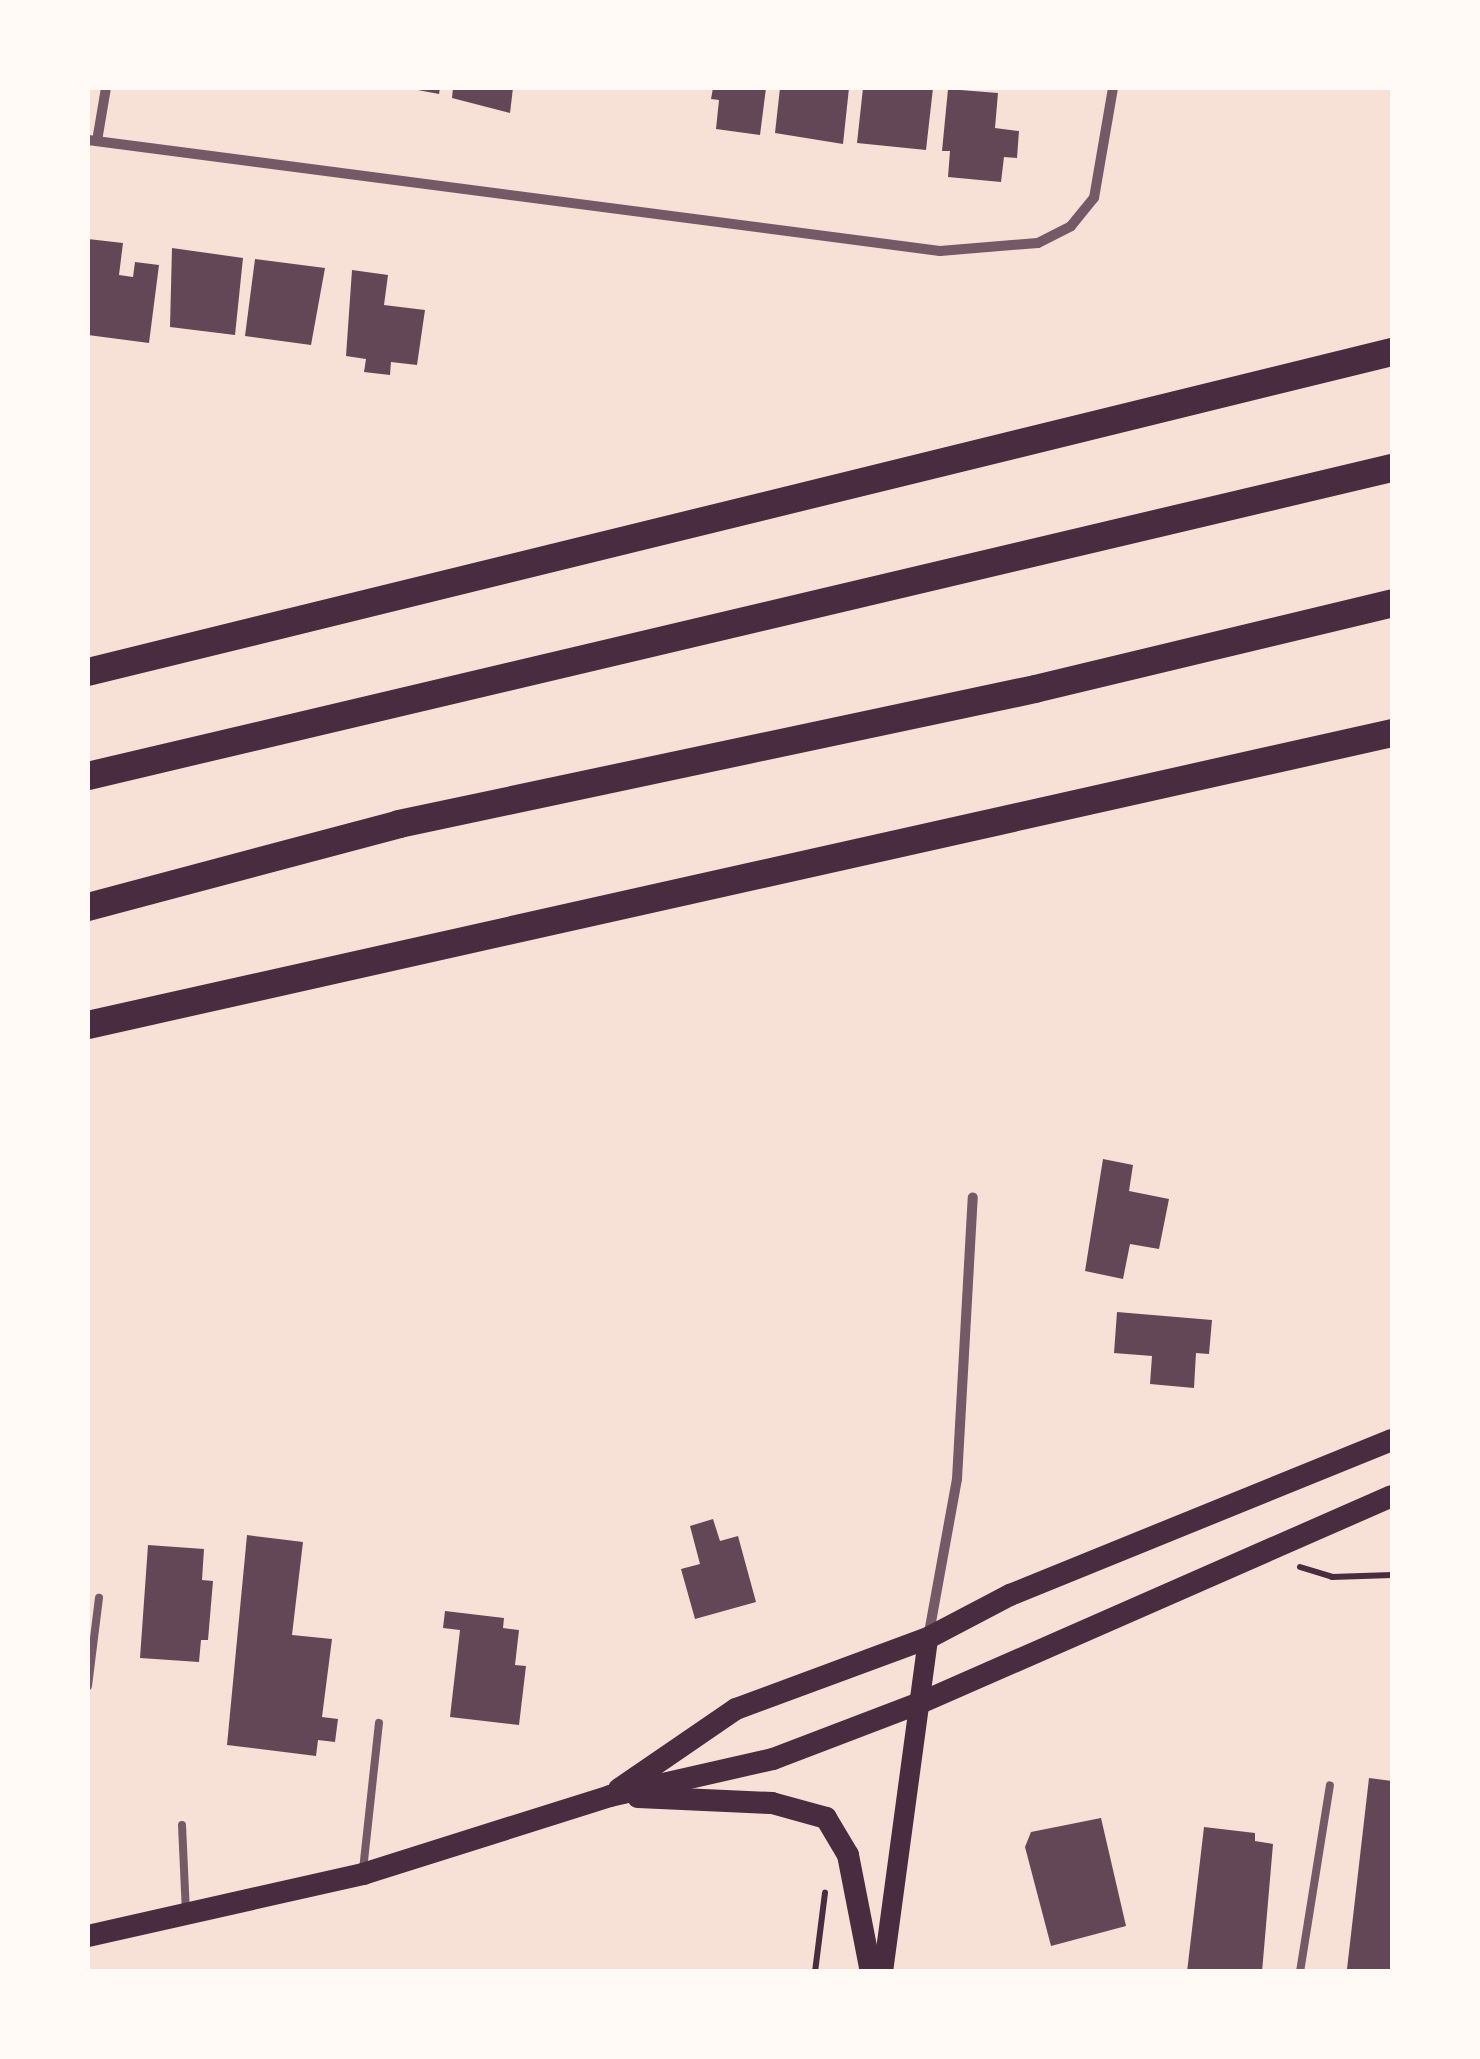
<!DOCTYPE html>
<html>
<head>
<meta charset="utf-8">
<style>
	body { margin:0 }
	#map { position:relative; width:1480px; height:2059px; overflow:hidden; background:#f7e1d7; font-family:"PT Sans",sans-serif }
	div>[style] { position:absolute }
	.building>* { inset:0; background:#644757 }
	.path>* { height:6px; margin:-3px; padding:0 3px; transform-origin:3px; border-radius:3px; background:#4a2c40 }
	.service>* { height:8px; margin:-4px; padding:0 4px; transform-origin:4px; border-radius:4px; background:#755966 }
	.minor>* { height:10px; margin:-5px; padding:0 5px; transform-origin:5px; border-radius:5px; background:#755966 }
	.secondary>* { height:20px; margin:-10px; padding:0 10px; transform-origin:10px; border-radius:10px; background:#4a2c40 }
	.primary>* { height:22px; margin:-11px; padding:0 11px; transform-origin:11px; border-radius:11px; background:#4a2c40 }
	.motorway>* { height:28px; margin:-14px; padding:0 14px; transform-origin:14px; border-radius:14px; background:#4a2c40 }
	span { translate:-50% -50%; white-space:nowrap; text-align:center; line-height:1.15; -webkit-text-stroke:8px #fffaf5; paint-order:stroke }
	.frame { position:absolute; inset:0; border:90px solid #fffaf5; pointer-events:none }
</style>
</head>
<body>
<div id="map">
	<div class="building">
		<div style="clip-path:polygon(407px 88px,440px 88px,439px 94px)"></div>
		<div style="clip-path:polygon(453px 88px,513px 88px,510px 113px,452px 98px)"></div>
		<div style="clip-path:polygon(713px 88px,766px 88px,760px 135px,716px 129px,719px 100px,711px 99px)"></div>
		<div style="clip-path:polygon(780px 88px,849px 88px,843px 144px,775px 133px)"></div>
		<div style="clip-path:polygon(863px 88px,933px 88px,926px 150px,857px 143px)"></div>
		<div style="clip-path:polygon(948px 89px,998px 93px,995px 128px,1019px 131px,1017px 158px,1004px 157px,1001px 182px,948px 177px,950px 151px,942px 151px)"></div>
		<div style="clip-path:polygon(88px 239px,123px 243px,119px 275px,133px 277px,135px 262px,159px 265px,149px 343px,88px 335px)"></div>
		<div style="clip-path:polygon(172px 248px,243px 258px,235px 335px,170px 327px)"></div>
		<div style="clip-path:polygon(255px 259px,325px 268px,311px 345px,245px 336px)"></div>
		<div style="clip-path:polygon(352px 270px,388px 275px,384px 305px,425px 310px,417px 365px,391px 362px,390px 375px,364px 372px,366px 359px,346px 356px)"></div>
		<div style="clip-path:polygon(1103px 1159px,1133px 1165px,1129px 1191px,1169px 1199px,1159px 1249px,1130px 1244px,1123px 1279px,1085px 1271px)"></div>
		<div style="clip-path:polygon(1117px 1312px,1212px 1320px,1209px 1354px,1196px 1353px,1194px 1388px,1150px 1384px,1152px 1356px,1114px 1353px)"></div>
		<div style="clip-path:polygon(713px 1519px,720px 1541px,738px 1536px,756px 1602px,695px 1619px,681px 1569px,700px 1564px,690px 1526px)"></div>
		<div style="clip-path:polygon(247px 1535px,303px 1542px,292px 1635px,332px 1639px,322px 1717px,338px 1719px,335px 1742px,318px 1740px,316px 1756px,227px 1745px)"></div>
		<div style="clip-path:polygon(148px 1545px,204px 1549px,202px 1580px,213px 1581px,208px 1640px,201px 1640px,199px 1662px,140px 1658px)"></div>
		<div style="clip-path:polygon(445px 1611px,504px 1618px,503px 1628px,519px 1630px,515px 1665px,526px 1666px,519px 1725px,450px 1717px,460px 1630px,443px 1628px)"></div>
		<div style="clip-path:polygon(1369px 1778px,1392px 1781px,1392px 1972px,1347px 1969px)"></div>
		<div style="clip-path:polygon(1101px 1818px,1126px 1926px,1051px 1946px,1025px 1847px,1031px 1832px)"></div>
		<div style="clip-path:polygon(1204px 1827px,1255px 1833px,1255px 1841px,1273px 1844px,1262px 1972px,1187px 1972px)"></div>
	</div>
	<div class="path">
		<div style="left:1300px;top:1567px;width:34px;rotate:17deg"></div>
		<div style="left:1332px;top:1577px;width:60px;rotate:-1.9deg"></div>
		<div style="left:815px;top:1972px;width:80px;rotate:-82.8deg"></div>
	</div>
	<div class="service">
		<div style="left:88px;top:1686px;width:89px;rotate:-82.9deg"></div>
		<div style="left:182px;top:1825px;width:87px;rotate:87.4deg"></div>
		<div style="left:363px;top:1870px;width:148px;rotate:-83.8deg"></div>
		<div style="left:1300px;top:1972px;width:189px;rotate:-80.9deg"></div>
	</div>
	<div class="minor">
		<div style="left:88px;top:140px;width:859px;rotate:7.42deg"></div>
		<div style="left:940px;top:251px;width:98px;rotate:-4.7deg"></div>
		<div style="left:1038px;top:243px;width:37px;rotate:-27deg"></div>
		<div style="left:1071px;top:226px;width:36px;rotate:-51deg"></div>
		<div style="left:1094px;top:198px;width:112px;rotate:-80.2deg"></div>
		<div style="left:97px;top:141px;width:54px;rotate:-80.4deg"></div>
		<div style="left:929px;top:1633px;width:157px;rotate:-79.7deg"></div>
		<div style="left:957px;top:1479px;width:282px;rotate:-86.8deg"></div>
	</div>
	<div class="secondary">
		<div style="left:883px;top:1972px;width:337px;rotate:-82.3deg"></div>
	</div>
	<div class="primary">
		<div style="left:619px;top:1789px;width:142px;rotate:-34.4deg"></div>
		<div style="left:736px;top:1709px;width:205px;rotate:-20.3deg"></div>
		<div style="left:928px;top:1638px;width:93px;rotate:-27.7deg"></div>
		<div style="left:1010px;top:1595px;width:412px;rotate:-22.1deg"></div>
		<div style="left:638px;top:1797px;width:134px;rotate:2.6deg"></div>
		<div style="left:772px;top:1803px;width:56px;rotate:15.5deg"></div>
		<div style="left:826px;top:1818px;width:43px;rotate:59.3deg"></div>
		<div style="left:848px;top:1855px;width:119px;rotate:78.9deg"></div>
		<div style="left:88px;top:1936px;width:282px;rotate:-12.7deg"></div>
		<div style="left:363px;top:1874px;width:259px;rotate:-17.5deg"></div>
		<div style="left:610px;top:1796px;width:167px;rotate:-12.8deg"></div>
		<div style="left:773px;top:1759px;width:157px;rotate:-20.9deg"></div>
		<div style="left:920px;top:1703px;width:515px;rotate:-23.68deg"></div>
	</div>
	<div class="motorway">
		<div style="left:88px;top:672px;width:1343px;rotate:-13.79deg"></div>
		<div style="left:88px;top:776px;width:1340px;rotate:-13.29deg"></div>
		<div style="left:88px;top:907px;width:322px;rotate:-14.9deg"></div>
		<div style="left:399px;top:824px;width:650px;rotate:-11.98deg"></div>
		<div style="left:1035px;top:689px;width:367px;rotate:-13.5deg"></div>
		<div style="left:88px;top:1025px;width:1336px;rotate:-12.62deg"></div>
	</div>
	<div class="frame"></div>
</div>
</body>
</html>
